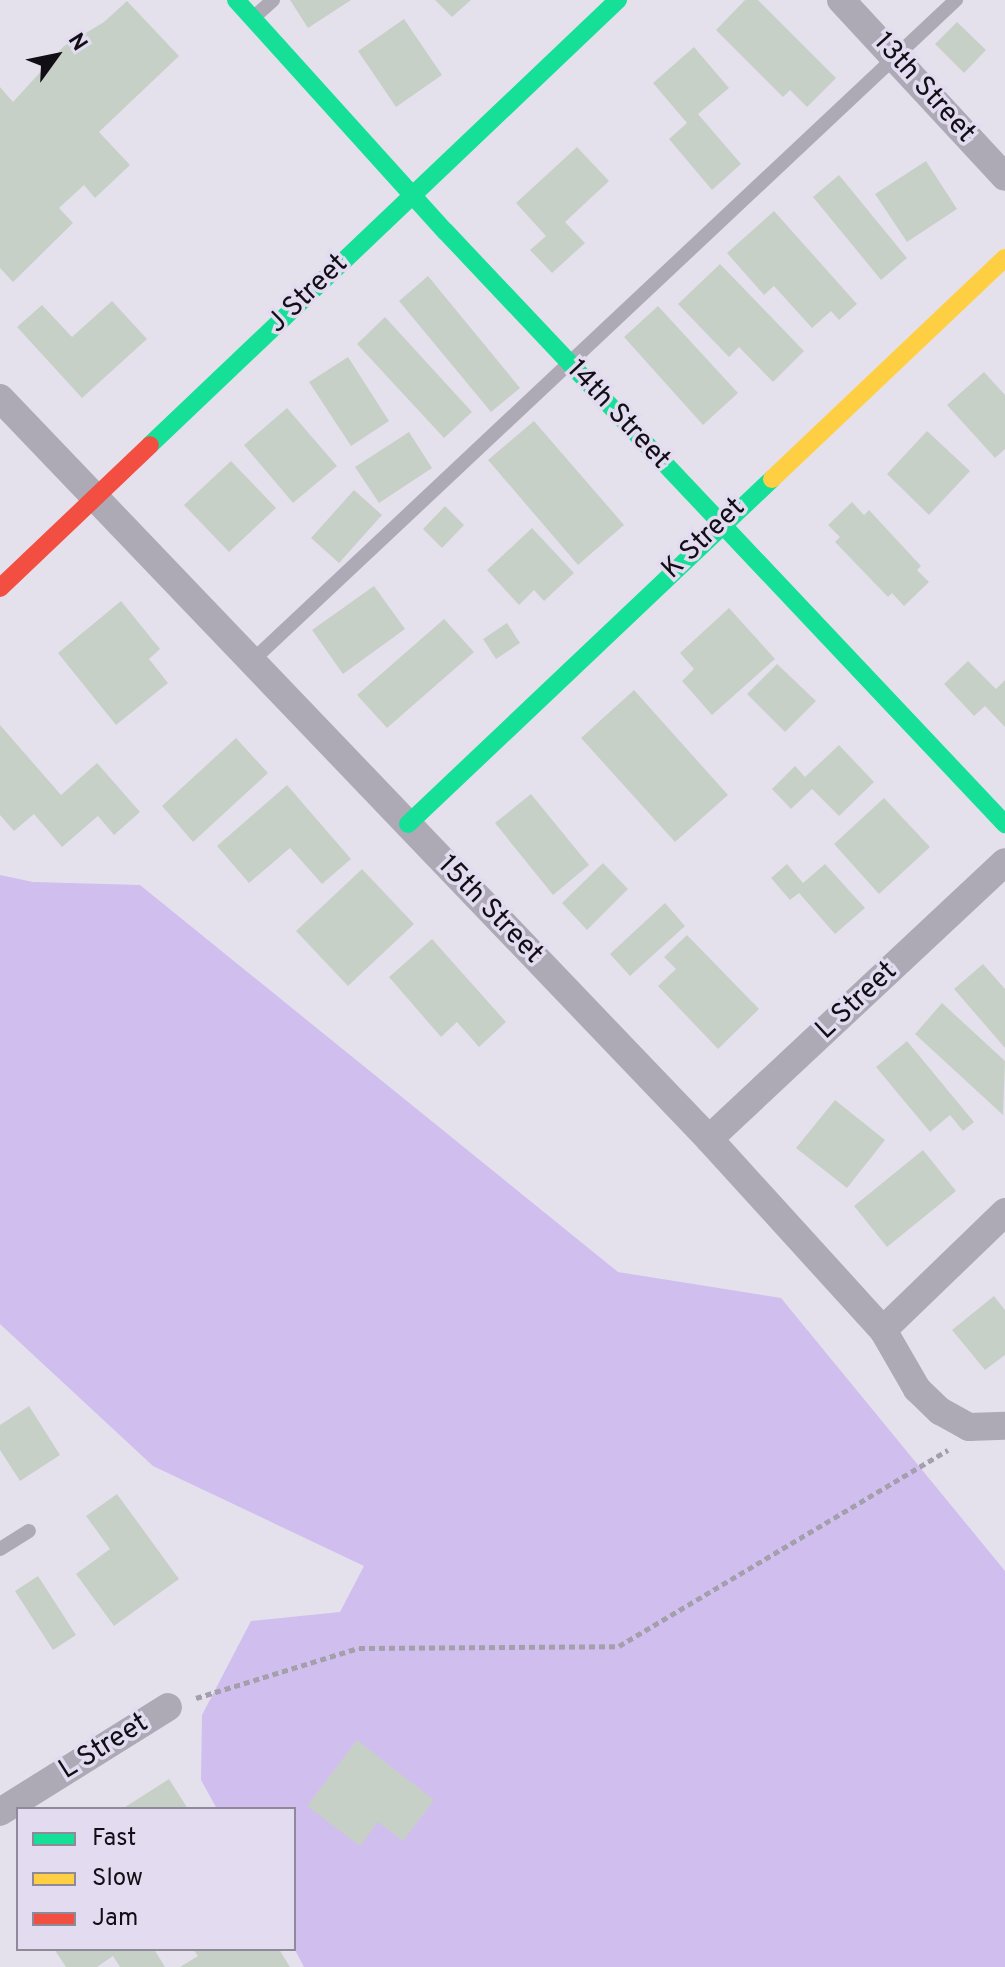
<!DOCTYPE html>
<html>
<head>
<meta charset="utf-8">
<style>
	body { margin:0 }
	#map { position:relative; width:1005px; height:1967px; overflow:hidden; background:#e4e1ec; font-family:Overpass,sans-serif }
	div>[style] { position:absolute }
	.forest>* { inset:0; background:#d0beef }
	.building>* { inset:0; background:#c7d0c6 }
	.path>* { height:5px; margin-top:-2.5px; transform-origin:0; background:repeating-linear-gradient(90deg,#a4a0ab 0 6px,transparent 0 10px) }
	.lane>* { height:14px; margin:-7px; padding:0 7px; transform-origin:7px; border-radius:7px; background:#ada9b5 }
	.street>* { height:28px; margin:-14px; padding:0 14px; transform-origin:14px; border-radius:14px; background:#ada9b5 }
	.fast>* { height:18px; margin:-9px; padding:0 9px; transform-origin:9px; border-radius:9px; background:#16e098 }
	.slow>* { height:18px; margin:-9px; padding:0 9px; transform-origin:9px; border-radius:9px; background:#ffcf43 }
	.jam>* { height:18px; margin:-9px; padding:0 9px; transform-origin:9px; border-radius:9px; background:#f24e42 }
	span { translate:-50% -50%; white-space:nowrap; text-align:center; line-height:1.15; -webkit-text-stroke:7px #e3dcf1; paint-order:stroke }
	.street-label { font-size:28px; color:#110f15 }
	.legend { position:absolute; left:16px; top:1807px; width:280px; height:144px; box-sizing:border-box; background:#e3dcf1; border:2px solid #8f8a99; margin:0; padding:10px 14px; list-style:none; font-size:24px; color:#110f15 }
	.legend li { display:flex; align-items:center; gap:16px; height:40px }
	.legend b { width:40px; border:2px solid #8f8a99 }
	.north { position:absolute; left:16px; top:16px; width:80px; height:80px; -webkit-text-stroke:6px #e3dcf1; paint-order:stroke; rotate:57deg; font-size:22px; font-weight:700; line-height:32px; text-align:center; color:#110f15 }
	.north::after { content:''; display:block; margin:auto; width:28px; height:36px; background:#110f15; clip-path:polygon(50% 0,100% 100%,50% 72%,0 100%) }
</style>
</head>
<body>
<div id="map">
	<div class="forest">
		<div style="clip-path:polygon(0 875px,33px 882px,140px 885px,618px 1272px,781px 1298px,1005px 1571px,1005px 1967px,304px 1967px,294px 1948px,294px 1809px,217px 1809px,201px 1780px,202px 1715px,251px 1621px,340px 1612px,364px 1566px,153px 1466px,0 1324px)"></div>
	</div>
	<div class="building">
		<div style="clip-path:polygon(290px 0,351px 0,308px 28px)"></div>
		<div style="clip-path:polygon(435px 0,471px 0,452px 17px)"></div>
		<div style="clip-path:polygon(745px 0,758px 0,836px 78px,807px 107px,790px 90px,783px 97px,716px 30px)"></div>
		<div style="clip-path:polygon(127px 1px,179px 56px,99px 132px,130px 165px,95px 198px,84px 185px,59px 208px,73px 223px,13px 282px,0 268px,0 87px,13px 102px,64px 46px,104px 22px)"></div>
		<div style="clip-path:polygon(404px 19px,442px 75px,396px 107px,358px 51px)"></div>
		<div style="clip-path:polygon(957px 22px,986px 50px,964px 73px,935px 44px)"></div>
		<div style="clip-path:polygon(694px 47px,729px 88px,698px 114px,741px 164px,712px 190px,669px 139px,687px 123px,653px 83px)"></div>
		<div style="clip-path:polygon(577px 147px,609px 181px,565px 222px,585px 243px,552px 273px,530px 250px,546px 236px,516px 203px)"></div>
		<div style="clip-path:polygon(926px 161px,957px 209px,907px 242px,875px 194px)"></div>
		<div style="clip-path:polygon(839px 175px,907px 258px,881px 280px,813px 197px)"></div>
		<div style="clip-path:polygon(774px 211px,857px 304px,839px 320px,831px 311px,812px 328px,774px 286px,764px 295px,727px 253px)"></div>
		<div style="clip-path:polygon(720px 264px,804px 351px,773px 382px,739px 347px,729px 357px,678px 304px)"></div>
		<div style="clip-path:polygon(428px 276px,520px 388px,491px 412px,399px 301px)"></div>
		<div style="clip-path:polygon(112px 301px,147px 339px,82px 398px,17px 327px,42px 305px,72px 337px)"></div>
		<div style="clip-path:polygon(658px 306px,738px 393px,703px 425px,624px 337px)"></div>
		<div style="clip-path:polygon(385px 317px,472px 412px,444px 438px,357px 344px)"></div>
		<div style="clip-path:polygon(348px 357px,389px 421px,351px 446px,309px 382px)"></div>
		<div style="clip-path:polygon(984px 372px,1005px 395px,1005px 449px,995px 458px,947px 405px)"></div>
		<div style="clip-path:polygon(287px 408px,337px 466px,293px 503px,244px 445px)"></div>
		<div style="clip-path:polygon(534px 421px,624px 525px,578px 565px,488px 460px)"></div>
		<div style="clip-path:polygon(927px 431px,970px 471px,929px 515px,887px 474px)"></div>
		<div style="clip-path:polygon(409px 432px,432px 468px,379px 503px,355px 467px)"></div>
		<div style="clip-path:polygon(231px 461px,276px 508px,229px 552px,184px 505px)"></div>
		<div style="clip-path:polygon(354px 490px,382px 515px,339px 563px,311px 538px)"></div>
		<div style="clip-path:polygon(852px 502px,864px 515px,869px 510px,921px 566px,917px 570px,929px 582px,904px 606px,892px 593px,888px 597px,835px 542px,840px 537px,828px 525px)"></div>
		<div style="clip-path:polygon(445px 506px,464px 525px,442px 548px,423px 529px)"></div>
		<div style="clip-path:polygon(532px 528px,574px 573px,544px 601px,534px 590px,519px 605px,487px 570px)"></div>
		<div style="clip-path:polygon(374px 586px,405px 629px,343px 674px,312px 630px)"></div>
		<div style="clip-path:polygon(121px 601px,160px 649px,149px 659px,168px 683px,116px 725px,58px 653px)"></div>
		<div style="clip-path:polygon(729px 608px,775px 659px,712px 715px,682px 681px,694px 669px,680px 653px)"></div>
		<div style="clip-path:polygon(444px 619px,474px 652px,387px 728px,357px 695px)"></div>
		<div style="clip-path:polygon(507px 623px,520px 643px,496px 659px,483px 639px)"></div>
		<div style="clip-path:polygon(968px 661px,996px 689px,1005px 680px,1005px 727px,985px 706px,974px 716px,944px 684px)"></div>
		<div style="clip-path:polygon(777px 664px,816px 701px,785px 732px,747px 694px)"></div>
		<div style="clip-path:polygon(634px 690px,728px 795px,675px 842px,581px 738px)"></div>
		<div style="clip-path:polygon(0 725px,61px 795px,97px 763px,140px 812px,114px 835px,98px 816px,62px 847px,34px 814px,14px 831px,0 815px)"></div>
		<div style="clip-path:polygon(236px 738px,268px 773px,193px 842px,162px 806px)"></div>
		<div style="clip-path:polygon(839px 745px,874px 782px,839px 816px,812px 789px,791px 809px,772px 789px,795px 766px,805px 777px)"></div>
		<div style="clip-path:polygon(287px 785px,351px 859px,322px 884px,290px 848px,249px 883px,217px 846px)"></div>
		<div style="clip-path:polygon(531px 794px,589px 865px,553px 895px,495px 823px)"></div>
		<div style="clip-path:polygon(884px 798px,930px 847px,879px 894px,834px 844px)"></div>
		<div style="clip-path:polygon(603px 863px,628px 889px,587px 930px,562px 903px)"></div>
		<div style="clip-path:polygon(787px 864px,803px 883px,825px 864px,865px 908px,835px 934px,799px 893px,790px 900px,771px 878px)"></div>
		<div style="clip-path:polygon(362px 869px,414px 924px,348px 986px,296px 931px)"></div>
		<div style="clip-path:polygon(665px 903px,685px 926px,630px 976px,610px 954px)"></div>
		<div style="clip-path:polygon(687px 935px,759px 1009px,718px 1049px,658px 986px,676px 969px,664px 957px)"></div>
		<div style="clip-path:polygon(432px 939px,506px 1022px,479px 1047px,457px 1022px,441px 1037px,389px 977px)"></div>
		<div style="clip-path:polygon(983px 964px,1005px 989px,1005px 1048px,954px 989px)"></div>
		<div style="clip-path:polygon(942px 1003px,1005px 1061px,1003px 1115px,915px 1034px)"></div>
		<div style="clip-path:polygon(907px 1041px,974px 1122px,963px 1131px,950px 1115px,930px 1132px,876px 1067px)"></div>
		<div style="clip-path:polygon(835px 1100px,885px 1140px,847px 1188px,796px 1148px)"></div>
		<div style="clip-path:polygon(923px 1150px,956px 1191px,887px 1247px,854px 1206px)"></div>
		<div style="clip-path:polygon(994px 1296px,1005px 1310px,1005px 1355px,985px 1370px,952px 1330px)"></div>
		<div style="clip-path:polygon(29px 1406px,60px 1455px,20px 1481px,0 1450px,0 1425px)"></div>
		<div style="clip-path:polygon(117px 1494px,179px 1579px,114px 1626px,76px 1574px,110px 1549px,86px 1516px)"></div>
		<div style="clip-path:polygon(38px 1576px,76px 1635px,53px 1650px,15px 1591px)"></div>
		<div style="clip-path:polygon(357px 1740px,434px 1800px,403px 1841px,378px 1822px,360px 1846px,307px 1806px)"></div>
		<div style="clip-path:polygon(169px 1779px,188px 1809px,122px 1809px)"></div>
		<div style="clip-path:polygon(54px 1949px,154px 1949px,165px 1967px,120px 1967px,113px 1956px,97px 1967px,66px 1967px)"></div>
		<div style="clip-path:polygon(193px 1949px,279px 1949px,290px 1967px,180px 1967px,198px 1956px)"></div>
	</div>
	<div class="path">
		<div style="left:196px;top:1698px;width:170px;rotate:-17.1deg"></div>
		<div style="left:359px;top:1648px;width:260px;rotate:-0.4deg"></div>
		<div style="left:619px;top:1646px;width:383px;rotate:-30.8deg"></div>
	</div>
	<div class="lane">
		<div style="left:253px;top:18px;width:27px;rotate:-42deg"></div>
		<div style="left:252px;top:661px;width:966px;rotate:-43.2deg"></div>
		<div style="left:0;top:1549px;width:34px;rotate:-32deg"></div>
	</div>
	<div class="street">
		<div style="left:841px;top:0;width:241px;rotate:47.2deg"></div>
		<div style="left:0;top:398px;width:1026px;rotate:46.26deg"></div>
		<div style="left:709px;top:1139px;width:258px;rotate:47.7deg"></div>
		<div style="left:883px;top:1330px;width:68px;rotate:60deg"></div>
		<div style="left:917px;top:1389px;width:32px;rotate:44deg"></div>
		<div style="left:940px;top:1411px;width:33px;rotate:29deg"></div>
		<div style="left:969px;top:1427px;width:36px;rotate:-2deg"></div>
		<div style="left:709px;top:1139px;width:405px;rotate:-43.1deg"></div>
		<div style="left:883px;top:1330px;width:170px;rotate:-44deg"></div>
		<div style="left:0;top:1812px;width:198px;rotate:-32deg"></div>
	</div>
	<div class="fast">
		<div style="left:236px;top:0;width:312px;rotate:47.9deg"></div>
		<div style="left:445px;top:231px;width:816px;rotate:46.64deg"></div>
		<div style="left:150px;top:445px;width:646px;rotate:-43.56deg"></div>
		<div style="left:408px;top:824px;width:502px;rotate:-43.46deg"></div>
	</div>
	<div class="slow">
		<div style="left:772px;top:479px;width:321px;rotate:-43.5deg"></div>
	</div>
	<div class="jam">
		<div style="left:0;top:588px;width:207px;rotate:-43.6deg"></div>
	</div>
	<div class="street-label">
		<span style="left:924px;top:88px;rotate:48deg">13th Street</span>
		<span style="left:308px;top:294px;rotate:-44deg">J Street</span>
		<span style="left:618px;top:415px;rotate:47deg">14th Street</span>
		<span style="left:704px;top:539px;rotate:-44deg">K Street</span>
		<span style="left:490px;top:910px;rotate:46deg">15th Street</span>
		<span style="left:857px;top:1001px;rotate:-43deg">L Street</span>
		<span style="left:104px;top:1747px;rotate:-32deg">L Street</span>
	</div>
	<ul class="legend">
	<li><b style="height:10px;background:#16e098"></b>Fast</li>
	<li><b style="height:10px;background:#ffcf43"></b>Slow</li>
	<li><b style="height:10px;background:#f24e42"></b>Jam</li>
	</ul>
	<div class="north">N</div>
</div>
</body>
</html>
